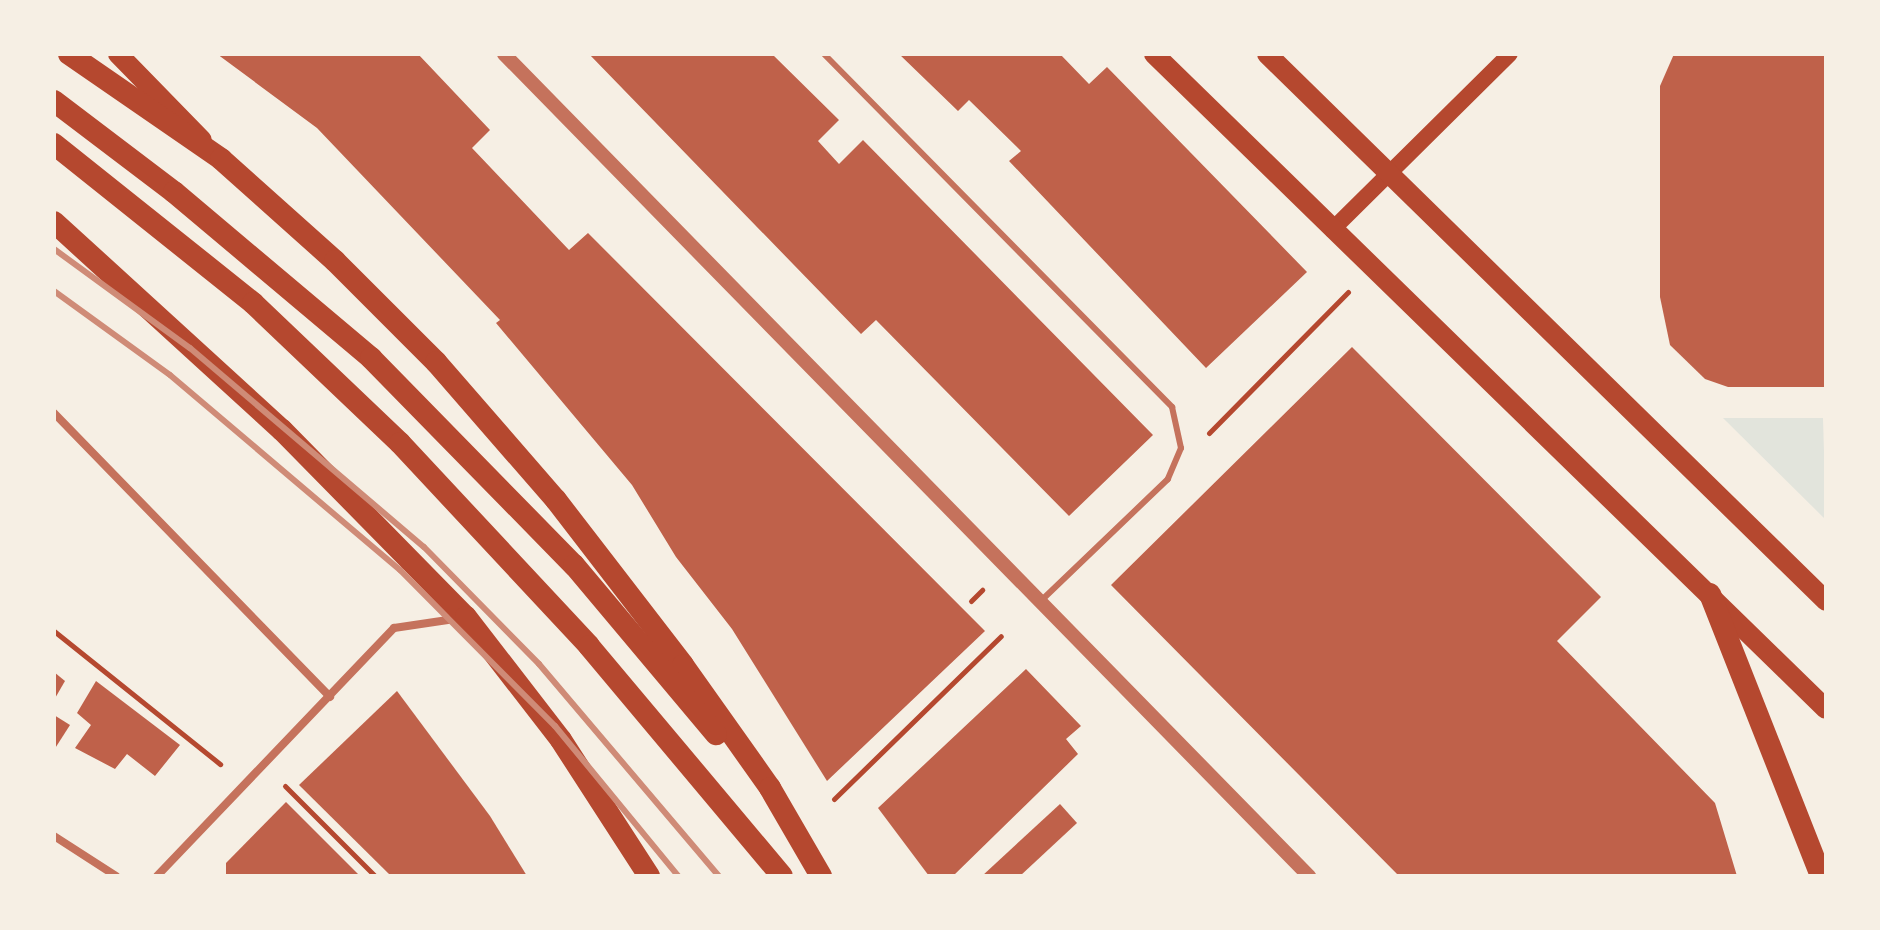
<!DOCTYPE html>
<html>
<head>
<meta charset="utf-8">
<style>
	body { margin:0 }
	#map { position:relative; width:1880px; height:930px; overflow:hidden; background:#f6efe4; font-family:Lora,serif }
	div>[style] { position:absolute }
	.green>* { inset:0; background:#e2e4dc }
	.building>* { inset:0; background:#bf614a }
	.path>* { height:5px; margin:-2.5px; padding:0 2.5px; transform-origin:2.5px; border-radius:2.5px; background:#b5482f }
	.service>* { height:6px; margin:-3px; padding:0 3px; transform-origin:3px; border-radius:3px; background:#c5725c }
	.minor>* { height:8px; margin:-4px; padding:0 4px; transform-origin:4px; border-radius:4px; background:#c5725c }
	.tertiary>* { height:14px; margin:-7px; padding:0 7px; transform-origin:7px; border-radius:7px; background:#c5725c }
	.secondary>* { height:16px; margin:-8px; padding:0 8px; transform-origin:8px; border-radius:8px; background:#b5482f }
	.primary>* { height:20px; margin:-10px; padding:0 10px; transform-origin:10px; border-radius:10px; background:#b5482f }
	.trunk>* { height:22px; margin:-11px; padding:0 11px; transform-origin:11px; border-radius:11px; background:#b5482f }
	.rail>* { height:6px; margin:-3px; padding:0 3px; transform-origin:3px; border-radius:3px; background:#cf8b77 }
	span { translate:-50% -50%; white-space:nowrap; text-align:center; line-height:1.15; -webkit-text-stroke:6px #f6efe4; paint-order:stroke }
	.frame { position:absolute; inset:0; border:56px solid #f6efe4; pointer-events:none }
</style>
</head>
<body>
<div id="map">
	<div class="green">
		<div style="clip-path:polygon(1723px 418px,1823px 418px,1826px 520px)"></div>
	</div>
	<div class="building">
		<div style="clip-path:polygon(217px 54px,418px 54px,490px 130px,472px 148px,569px 250px,588px 233px,985px 631px,827px 781px,732px 629px,676px 557px,632px 485px,496px 323px,500px 320px,317px 128px)"></div>
		<div style="clip-path:polygon(589px 54px,772px 54px,839px 120px,818px 141px,839px 164px,863px 140px,1153px 435px,1069px 516px,876px 320px,861px 334px)"></div>
		<div style="clip-path:polygon(899px 54px,1060px 54px,1089px 84px,1107px 67px,1307px 272px,1206px 368px,1009px 161px,1021px 151px,969px 100px,958px 111px)"></div>
		<div style="clip-path:polygon(1674px 54px,1826px 54px,1826px 387px,1728px 387px,1705px 379px,1670px 345px,1660px 297px,1660px 86px)"></div>
		<div style="clip-path:polygon(1352px 347px,1601px 597px,1557px 641px,1715px 803px,1737px 876px,1399px 876px,1111px 585px)"></div>
		<div style="clip-path:polygon(1026px 669px,1081px 726px,1066px 739px,1078px 754px,953px 876px,929px 876px,878px 808px)"></div>
		<div style="clip-path:polygon(54px 672px,65px 681px,54px 700px)"></div>
		<div style="clip-path:polygon(96px 681px,180px 745px,155px 776px,127px 754px,115px 769px,75px 748px,91px 725px,77px 713px)"></div>
		<div style="clip-path:polygon(397px 691px,490px 816px,527px 876px,391px 876px,299px 785px)"></div>
		<div style="clip-path:polygon(54px 715px,70px 725px,54px 750px)"></div>
		<div style="clip-path:polygon(286px 802px,360px 876px,226px 876px,226px 863px)"></div>
		<div style="clip-path:polygon(1060px 804px,1077px 823px,1020px 876px,982px 876px)"></div>
	</div>
	<div class="path">
		<div style="left:1209px;top:433px;width:198px;rotate:-45.4deg"></div>
		<div style="left:971px;top:601px;width:16px;rotate:-45deg"></div>
		<div style="left:54px;top:631px;width:213px;rotate:38.7deg"></div>
		<div style="left:285px;top:786px;width:127px;rotate:45deg"></div>
		<div style="left:834px;top:799px;width:233px;rotate:-44.3deg"></div>
	</div>
	<div class="service">
		<div style="left:824px;top:54px;width:496px;rotate:45.4deg"></div>
		<div style="left:1172px;top:407px;width:42px;rotate:77.6deg"></div>
		<div style="left:1181px;top:448px;width:34px;rotate:113deg"></div>
		<div style="left:1168px;top:479px;width:173px;rotate:136.2deg"></div>
	</div>
	<div class="minor">
		<div style="left:54px;top:413px;width:396px;rotate:45.8deg"></div>
		<div style="left:54px;top:836px;width:74px;rotate:32.8deg"></div>
		<div style="left:157px;top:876px;width:343px;rotate:-46.3deg"></div>
		<div style="left:394px;top:628px;width:68px;rotate:-8.5deg"></div>
	</div>
	<div class="tertiary">
		<div style="left:504px;top:54px;width:1151px;rotate:45.6deg"></div>
	</div>
	<div class="secondary">
		<div style="left:1332px;top:230px;width:250px;rotate:-44.7deg"></div>
	</div>
	<div class="primary">
		<div style="left:118px;top:54px;width:120px;rotate:45.7deg"></div>
		<div style="left:1154px;top:54px;width:938px;rotate:44.27deg"></div>
		<div style="left:1267px;top:54px;width:782px;rotate:44.38deg"></div>
	</div>
	<div class="trunk">
		<div style="left:69px;top:54px;width:185px;rotate:34.6deg"></div>
		<div style="left:221px;top:159px;width:153px;rotate:41.8deg"></div>
		<div style="left:335px;top:261px;width:143px;rotate:45deg"></div>
		<div style="left:436px;top:362px;width:183px;rotate:49deg"></div>
		<div style="left:556px;top:500px;width:208px;rotate:52.4deg"></div>
		<div style="left:683px;top:665px;width:151px;rotate:54.7deg"></div>
		<div style="left:770px;top:788px;width:102px;rotate:59.9deg"></div>
		<div style="left:54px;top:101px;width:151px;rotate:37.2deg"></div>
		<div style="left:174px;top:192px;width:258px;rotate:40.1deg"></div>
		<div style="left:371px;top:358px;width:290px;rotate:45.6deg"></div>
		<div style="left:574px;top:565px;width:221px;rotate:50deg"></div>
		<div style="left:54px;top:144px;width:255px;rotate:38.6deg"></div>
		<div style="left:253px;top:303px;width:203px;rotate:43.6deg"></div>
		<div style="left:400px;top:443px;width:277px;rotate:47deg"></div>
		<div style="left:589px;top:646px;width:300px;rotate:50deg"></div>
		<div style="left:54px;top:222px;width:309px;rotate:42.4deg"></div>
		<div style="left:282px;top:430px;width:262px;rotate:45.5deg"></div>
		<div style="left:466px;top:617px;width:155px;rotate:52.3deg"></div>
		<div style="left:561px;top:740px;width:162px;rotate:57.1deg"></div>
		<div style="left:1710px;top:594px;width:303px;rotate:68.5deg"></div>
	</div>
	<div class="rail">
		<div style="left:54px;top:249px;width:168px;rotate:36.1deg"></div>
		<div style="left:190px;top:348px;width:307px;rotate:40.4deg"></div>
		<div style="left:424px;top:547px;width:164px;rotate:45.5deg"></div>
		<div style="left:539px;top:664px;width:278px;rotate:49.7deg"></div>
		<div style="left:54px;top:291px;width:143px;rotate:35.9deg"></div>
		<div style="left:170px;top:375px;width:302px;rotate:40.3deg"></div>
		<div style="left:400px;top:570px;width:220px;rotate:45.2deg"></div>
		<div style="left:555px;top:726px;width:194px;rotate:50.6deg"></div>
	</div>
	<div class="frame"></div>
</div>
</body>
</html>
